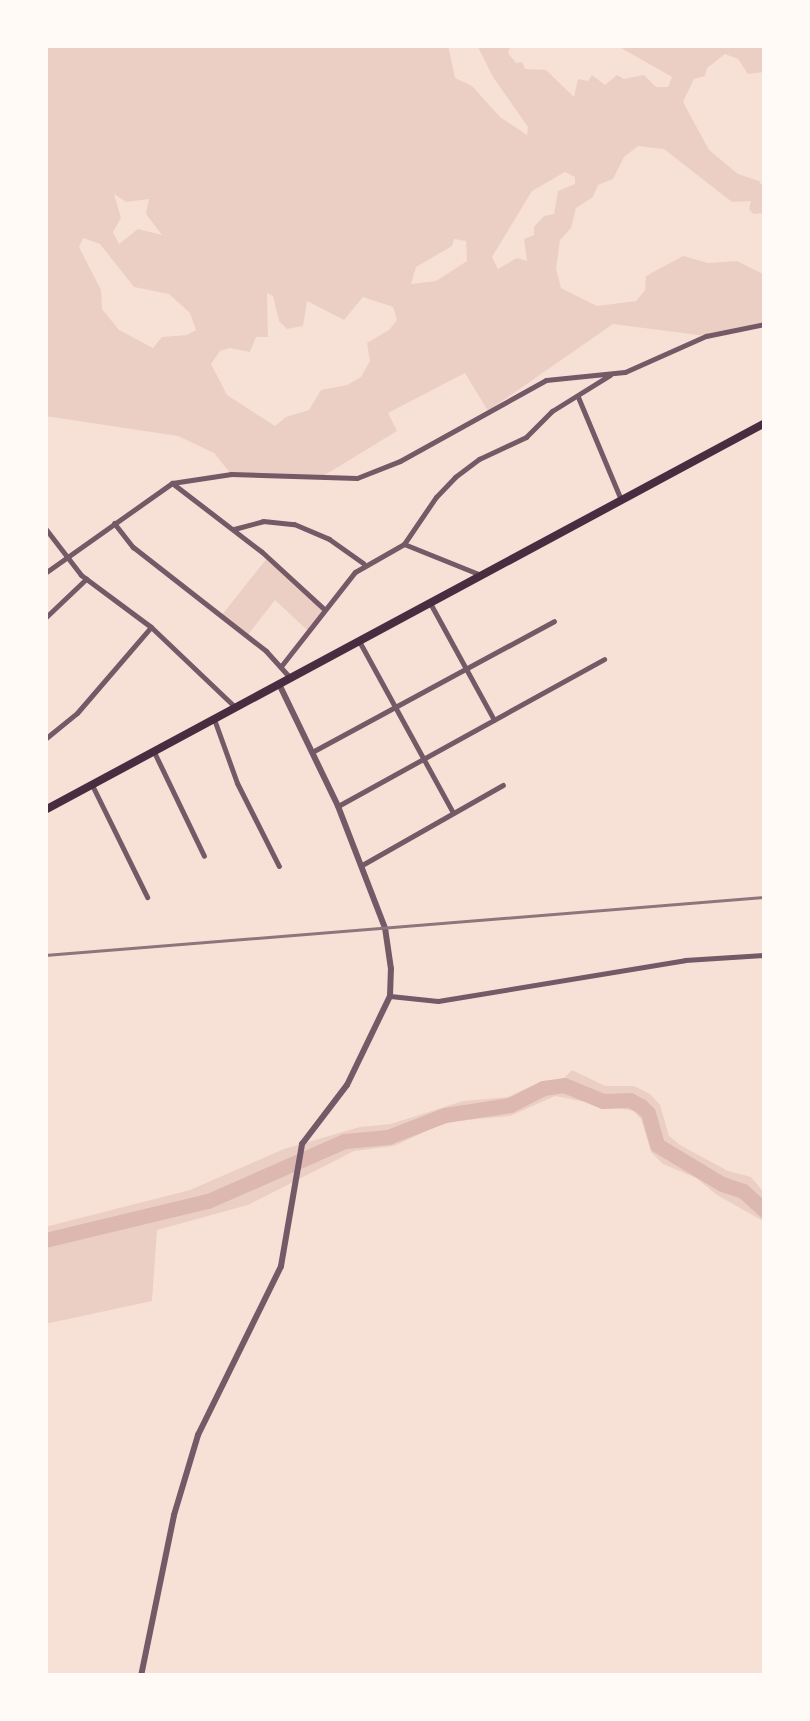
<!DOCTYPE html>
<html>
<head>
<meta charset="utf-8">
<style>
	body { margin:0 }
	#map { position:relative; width:810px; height:1721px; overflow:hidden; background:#f7e1d7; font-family:"Roboto Condensed",sans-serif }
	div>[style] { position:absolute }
	.green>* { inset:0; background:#ebcfc5 }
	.river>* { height:15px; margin:-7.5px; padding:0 7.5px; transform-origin:7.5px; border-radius:7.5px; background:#dcb8b0 }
	.minor>* { height:5px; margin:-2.5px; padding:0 2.5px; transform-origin:2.5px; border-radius:2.5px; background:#755966 }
	.tertiary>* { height:6px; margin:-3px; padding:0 3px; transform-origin:3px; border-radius:3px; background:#755966 }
	.primary>* { height:8px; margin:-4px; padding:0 4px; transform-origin:4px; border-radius:4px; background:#4a2c40 }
	.rail>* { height:2.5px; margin:-1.25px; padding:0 1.25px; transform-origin:1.25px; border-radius:1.25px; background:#8f747c }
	span { translate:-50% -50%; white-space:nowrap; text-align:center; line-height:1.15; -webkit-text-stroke:9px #fffaf5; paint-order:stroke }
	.frame { position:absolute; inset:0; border:48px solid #fffaf5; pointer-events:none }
</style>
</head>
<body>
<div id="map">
	<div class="green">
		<div style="clip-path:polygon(evenodd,45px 45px,448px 45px,455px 78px,472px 86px,500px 117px,527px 135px,528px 127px,493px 77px,477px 45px,511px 45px,508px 53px,516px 63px,522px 62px,525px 69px,546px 70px,574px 97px,578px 79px,588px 81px,592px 75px,605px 85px,617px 75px,624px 79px,644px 75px,656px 87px,668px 87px,672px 77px,616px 45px,765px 45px,765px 72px,748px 74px,738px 59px,725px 54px,707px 68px,705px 76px,694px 79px,683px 102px,709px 150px,738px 174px,759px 181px,765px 190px,765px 213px,754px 214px,749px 209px,751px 201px,732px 202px,664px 149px,638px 146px,624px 157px,613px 179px,598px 185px,593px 197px,576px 208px,571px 228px,560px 240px,556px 269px,561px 288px,597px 306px,636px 301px,645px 290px,646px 276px,683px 256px,708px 263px,737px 261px,765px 275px,765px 324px,706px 336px,613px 324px,488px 411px,465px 373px,388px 413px,397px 431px,320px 478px,231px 474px,214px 453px,178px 436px,45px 416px,45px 45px,565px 172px,575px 177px,575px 184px,558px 191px,554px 214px,544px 216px,534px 227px,534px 235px,524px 239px,527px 261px,517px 258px,498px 269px,492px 257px,532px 191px,565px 172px,45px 45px,114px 194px,126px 202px,149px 199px,146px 214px,162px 235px,138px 229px,119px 244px,113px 232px,121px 218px,114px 194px,45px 45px,83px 238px,100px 244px,134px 287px,169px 294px,190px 313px,196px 330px,187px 335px,162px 337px,153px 348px,119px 330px,102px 309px,101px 290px,79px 247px,83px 238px,45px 45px,454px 239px,466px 241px,467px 261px,436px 281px,411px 284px,416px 267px,452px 246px,454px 239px,45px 45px,267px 293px,273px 296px,279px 321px,287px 329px,303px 326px,307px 301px,344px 320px,363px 297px,393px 307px,397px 320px,389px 330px,367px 343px,370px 361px,361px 377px,347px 385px,321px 390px,309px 410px,286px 417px,275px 426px,227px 395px,211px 364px,220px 351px,230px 348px,250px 352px,256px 337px,268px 337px,267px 293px)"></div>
		<div style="clip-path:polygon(268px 557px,324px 610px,308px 631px,275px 600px,247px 636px,221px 616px)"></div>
		<div style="clip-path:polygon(572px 1070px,605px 1086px,634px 1086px,650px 1094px,660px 1105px,669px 1136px,680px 1145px,728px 1171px,751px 1177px,765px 1194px,765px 1222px,717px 1195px,696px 1178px,663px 1164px,651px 1152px,641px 1119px,633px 1111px,555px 1096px,510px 1116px,446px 1122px,394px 1146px,354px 1151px,248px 1205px,157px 1230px,152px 1301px,45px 1324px,45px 1227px,190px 1190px,284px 1149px,360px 1127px,391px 1124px,463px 1101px,508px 1097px,540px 1082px,563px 1079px)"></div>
	</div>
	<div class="river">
		<div style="left:45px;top:1240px;width:168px;rotate:-13.5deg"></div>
		<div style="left:208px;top:1201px;width:150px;rotate:-23.7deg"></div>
		<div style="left:345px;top:1141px;width:43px;rotate:-5.3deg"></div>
		<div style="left:388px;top:1137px;width:61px;rotate:-21.1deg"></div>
		<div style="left:445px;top:1115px;width:66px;rotate:-8.7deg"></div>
		<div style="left:510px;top:1105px;width:37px;rotate:-27deg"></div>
		<div style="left:543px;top:1088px;width:21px;rotate:-8deg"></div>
		<div style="left:564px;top:1085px;width:42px;rotate:22.3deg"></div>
		<div style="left:603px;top:1101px;width:27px;rotate:-2deg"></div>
		<div style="left:630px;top:1100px;width:13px;rotate:29deg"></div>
		<div style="left:641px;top:1106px;width:10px;rotate:45deg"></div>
		<div style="left:648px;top:1113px;width:33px;rotate:74deg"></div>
		<div style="left:657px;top:1145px;width:76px;rotate:31deg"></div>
		<div style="left:722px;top:1184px;width:22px;rotate:18deg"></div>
		<div style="left:743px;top:1191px;width:30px;rotate:42deg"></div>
	</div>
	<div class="minor">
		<div style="left:578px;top:397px;width:112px;rotate:67.3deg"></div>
		<div style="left:172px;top:483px;width:113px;rotate:37.5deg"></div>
		<div style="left:262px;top:552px;width:84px;rotate:42.6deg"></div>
		<div style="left:114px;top:523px;width:31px;rotate:52deg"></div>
		<div style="left:133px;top:547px;width:169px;rotate:38deg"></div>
		<div style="left:266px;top:651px;width:36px;rotate:48deg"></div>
		<div style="left:45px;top:528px;width:59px;rotate:52.5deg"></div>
		<div style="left:81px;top:575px;width:87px;rotate:36.6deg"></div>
		<div style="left:151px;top:627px;width:116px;rotate:43.6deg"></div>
		<div style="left:234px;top:529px;width:30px;rotate:-15deg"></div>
		<div style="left:263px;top:521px;width:31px;rotate:6deg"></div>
		<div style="left:294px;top:524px;width:38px;rotate:23deg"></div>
		<div style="left:329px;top:539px;width:42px;rotate:35.2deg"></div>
		<div style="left:404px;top:544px;width:57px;rotate:-55.8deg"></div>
		<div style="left:436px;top:497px;width:28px;rotate:-46deg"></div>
		<div style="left:455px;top:477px;width:30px;rotate:-37deg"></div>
		<div style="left:479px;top:459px;width:52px;rotate:-25.1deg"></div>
		<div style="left:526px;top:437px;width:37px;rotate:-45deg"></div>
		<div style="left:552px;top:411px;width:68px;rotate:-31.8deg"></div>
		<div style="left:45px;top:573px;width:156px;rotate:-35.3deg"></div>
		<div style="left:172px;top:483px;width:60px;rotate:-8.7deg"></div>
		<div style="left:231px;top:474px;width:126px;rotate:1.8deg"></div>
		<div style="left:357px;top:478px;width:46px;rotate:-21.6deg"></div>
		<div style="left:400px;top:461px;width:167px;rotate:-29deg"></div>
		<div style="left:546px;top:380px;width:79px;rotate:-5.8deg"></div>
		<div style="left:625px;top:372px;width:89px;rotate:-24deg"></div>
		<div style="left:706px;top:336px;width:60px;rotate:-11.5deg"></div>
		<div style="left:430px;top:603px;width:133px;rotate:61.3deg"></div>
		<div style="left:45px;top:618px;width:57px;rotate:-43.6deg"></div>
		<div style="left:359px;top:641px;width:196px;rotate:61.3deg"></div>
		<div style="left:282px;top:665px;width:118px;rotate:-51.9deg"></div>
		<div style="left:355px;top:572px;width:56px;rotate:-29.7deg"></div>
		<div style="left:404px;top:544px;width:83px;rotate:21.9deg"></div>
		<div style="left:214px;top:719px;width:68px;rotate:70.2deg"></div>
		<div style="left:237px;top:783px;width:93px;rotate:63.2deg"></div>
		<div style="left:45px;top:739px;width:41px;rotate:-39.1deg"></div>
		<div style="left:77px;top:713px;width:113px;rotate:-49.3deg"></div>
		<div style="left:154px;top:752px;width:115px;rotate:64.3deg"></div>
		<div style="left:312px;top:752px;width:275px;rotate:-28.4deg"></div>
		<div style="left:92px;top:785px;width:125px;rotate:63.8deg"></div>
		<div style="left:338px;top:806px;width:304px;rotate:-28.9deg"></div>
		<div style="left:362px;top:865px;width:162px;rotate:-29.6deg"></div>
		<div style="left:390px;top:996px;width:48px;rotate:5.9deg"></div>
		<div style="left:438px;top:1001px;width:250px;rotate:-9.4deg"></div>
		<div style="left:685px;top:960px;width:80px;rotate:-3.6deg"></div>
	</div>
	<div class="tertiary">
		<div style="left:141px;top:1676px;width:164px;rotate:-78.4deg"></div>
		<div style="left:174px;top:1515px;width:84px;rotate:-73.3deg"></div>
		<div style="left:198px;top:1435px;width:188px;rotate:-63.8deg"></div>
		<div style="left:281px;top:1266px;width:124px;rotate:-80.2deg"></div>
		<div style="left:302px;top:1144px;width:74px;rotate:-52.7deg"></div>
		<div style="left:347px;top:1085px;width:99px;rotate:-64.2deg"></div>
		<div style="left:390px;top:996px;width:27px;rotate:-88deg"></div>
		<div style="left:391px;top:969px;width:41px;rotate:-98.3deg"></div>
		<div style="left:385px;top:928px;width:131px;rotate:-111.1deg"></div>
		<div style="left:338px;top:806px;width:136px;rotate:-115.8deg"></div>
	</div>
	<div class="primary">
		<div style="left:45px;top:810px;width:817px;rotate:-28.26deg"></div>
	</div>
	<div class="rail">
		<div style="left:45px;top:955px;width:722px;rotate:-4.61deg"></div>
	</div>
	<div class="frame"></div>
</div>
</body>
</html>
